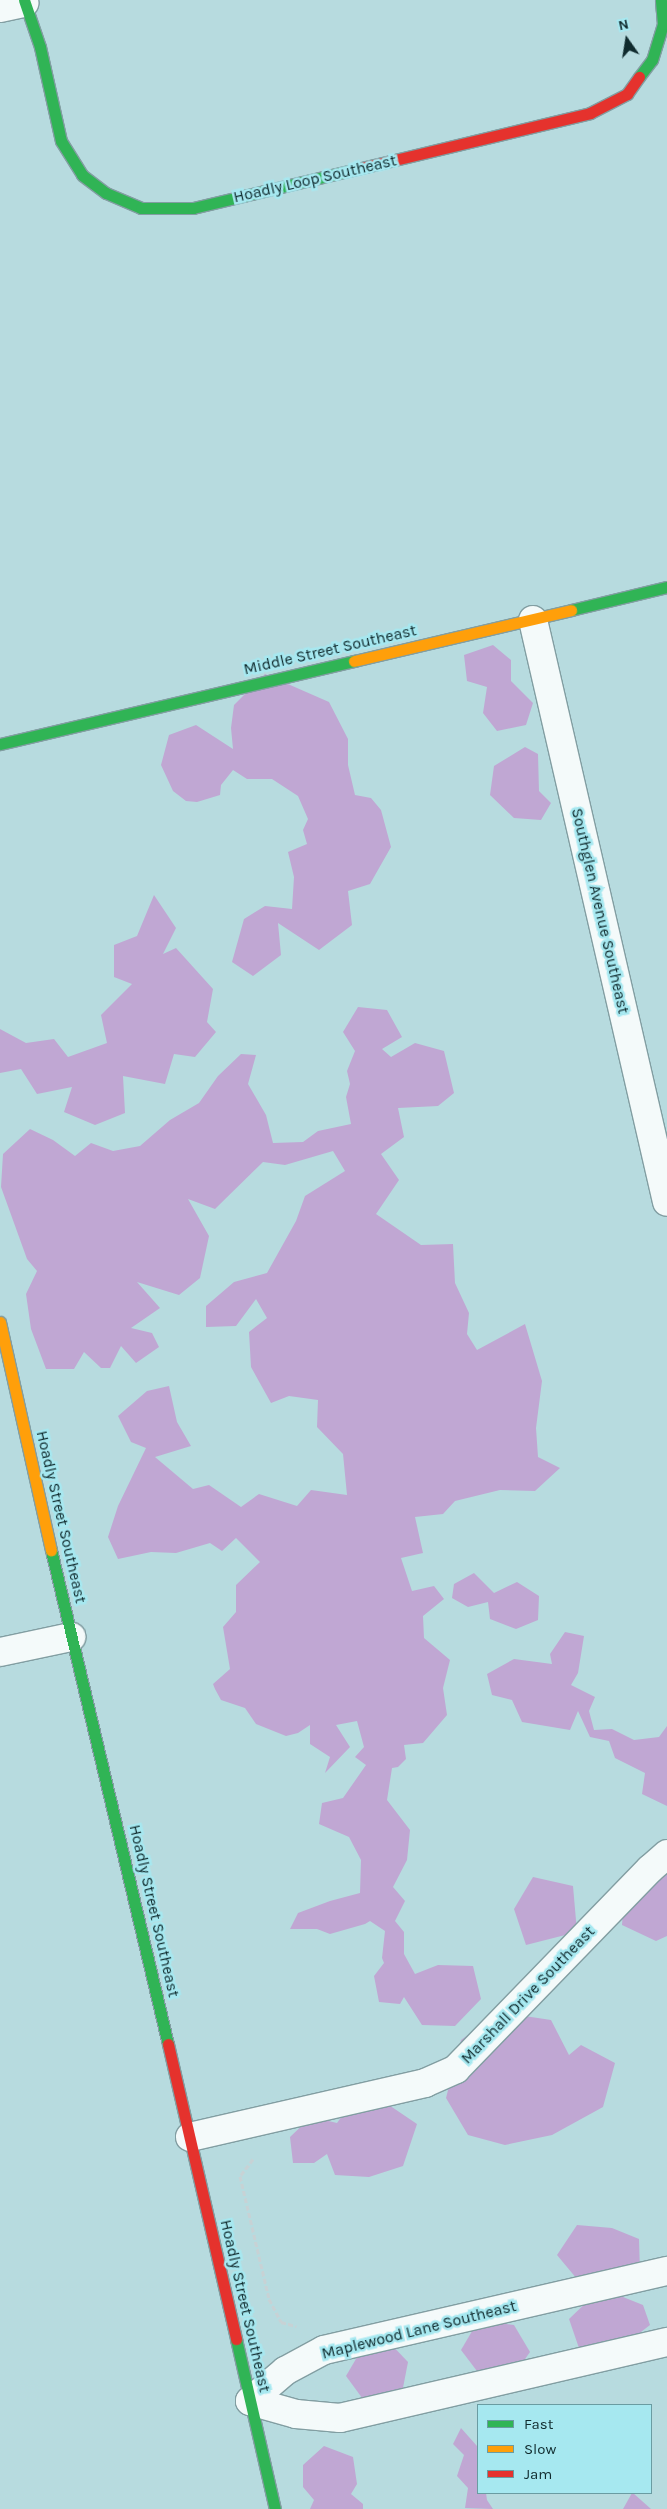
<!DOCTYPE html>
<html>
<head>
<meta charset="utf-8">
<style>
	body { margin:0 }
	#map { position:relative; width:667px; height:2509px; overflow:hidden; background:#b7dbdf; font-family:Karla,sans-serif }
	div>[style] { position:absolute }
	.forest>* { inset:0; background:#c0a7d3 }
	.path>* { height:3px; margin-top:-1.5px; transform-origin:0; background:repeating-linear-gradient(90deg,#c7d2d5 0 5px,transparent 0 7.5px) }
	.roads { filter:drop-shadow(1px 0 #829ea2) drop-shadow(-1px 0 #829ea2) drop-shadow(0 1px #829ea2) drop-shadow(0 -1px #829ea2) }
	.street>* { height:28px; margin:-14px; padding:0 14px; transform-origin:14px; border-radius:14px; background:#f4fafa }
	.fast>* { height:11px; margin:-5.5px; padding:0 5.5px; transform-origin:5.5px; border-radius:5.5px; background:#30b455 }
	.slow>* { height:11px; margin:-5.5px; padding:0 5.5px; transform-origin:5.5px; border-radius:5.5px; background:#ff9f0a }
	.jam>* { height:11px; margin:-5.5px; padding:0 5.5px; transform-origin:5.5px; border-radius:5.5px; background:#e5322d }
	span { translate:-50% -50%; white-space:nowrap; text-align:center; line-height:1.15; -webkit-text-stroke:5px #a6e8f0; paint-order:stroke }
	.street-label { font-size:16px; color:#102b2e }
	.legend { position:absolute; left:477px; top:2404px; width:175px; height:90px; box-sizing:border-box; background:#a6e8f0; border:1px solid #6a9ca2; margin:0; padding:6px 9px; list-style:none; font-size:15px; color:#102b2e }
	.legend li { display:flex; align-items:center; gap:10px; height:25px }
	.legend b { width:25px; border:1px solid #6a9ca2 }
	.north { position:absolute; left:602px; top:15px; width:50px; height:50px; -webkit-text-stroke:4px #a6e8f0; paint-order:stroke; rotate:347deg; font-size:14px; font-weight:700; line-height:20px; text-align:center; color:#102b2e }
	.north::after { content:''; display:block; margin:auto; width:18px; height:22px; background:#102b2e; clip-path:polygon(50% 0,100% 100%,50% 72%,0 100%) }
</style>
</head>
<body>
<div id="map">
	<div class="forest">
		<div style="clip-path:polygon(493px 645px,511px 660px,511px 681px,533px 703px,526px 725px,497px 731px,483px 713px,487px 687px,467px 681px,464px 655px)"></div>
		<div style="clip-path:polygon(265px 674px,329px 702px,348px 739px,348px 765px,355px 795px,371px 798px,381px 810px,391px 847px,370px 884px,348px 891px,352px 925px,319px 950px,278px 923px,281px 955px,253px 976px,232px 962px,244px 919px,265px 906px,292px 909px,294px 877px,288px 852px,307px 844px,303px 830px,308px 819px,298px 796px,272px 779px,247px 779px,233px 770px,221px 785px,220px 795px,197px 802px,186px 801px,173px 791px,161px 765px,169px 735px,196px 725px,233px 749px,231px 728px,234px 705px)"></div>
		<div style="clip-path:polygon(525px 747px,538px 754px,539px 791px,551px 803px,541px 820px,514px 818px,490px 795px,494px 766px)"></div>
		<div style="clip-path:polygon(154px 895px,176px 928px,163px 954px,176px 948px,213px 989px,207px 1022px,216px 1032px,195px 1057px,174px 1054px,165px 1084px,123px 1076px,125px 1113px,95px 1125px,64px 1112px,72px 1087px,37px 1094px,21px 1069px,0 1073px,0 1029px,26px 1043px,54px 1039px,68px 1057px,107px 1043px,101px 1015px,132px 984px,114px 977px,114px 945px,137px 936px)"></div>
		<div style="clip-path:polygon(358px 1007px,387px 1010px,402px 1037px,382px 1049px,391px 1057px,415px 1043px,444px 1051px,454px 1093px,438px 1106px,398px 1108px,404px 1137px,381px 1154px,399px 1180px,376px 1214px,421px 1245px,453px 1244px,455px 1283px,469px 1313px,467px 1334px,477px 1350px,525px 1324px,542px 1381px,536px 1428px,538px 1457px,560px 1468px,535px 1491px,500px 1490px,455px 1501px,443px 1514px,415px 1517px,423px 1553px,401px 1558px,412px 1591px,434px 1586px,444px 1599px,423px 1616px,424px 1638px,450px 1660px,443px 1688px,447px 1715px,423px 1743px,404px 1745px,406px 1759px,398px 1767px,392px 1768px,387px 1800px,410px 1830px,407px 1860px,393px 1887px,405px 1901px,395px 1921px,404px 1932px,404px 1954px,415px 1974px,438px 1965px,473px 1966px,481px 1999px,455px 2026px,422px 2025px,404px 1997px,400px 2004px,379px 2002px,374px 1976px,384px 1963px,382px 1958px,385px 1931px,370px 1921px,365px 1924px,330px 1934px,317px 1929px,290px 1929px,298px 1913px,330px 1901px,360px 1893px,361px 1860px,349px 1837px,319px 1824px,322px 1803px,343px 1798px,366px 1765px,355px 1757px,364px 1747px,357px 1721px,336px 1725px,350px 1747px,325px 1773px,330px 1757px,310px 1744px,310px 1725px,298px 1733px,286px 1736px,256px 1724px,245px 1708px,221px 1700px,215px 1689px,213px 1684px,230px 1669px,223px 1627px,236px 1612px,236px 1585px,260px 1562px,236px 1538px,222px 1551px,210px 1543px,176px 1553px,151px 1552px,118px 1559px,108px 1537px,118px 1506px,146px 1448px,131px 1442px,118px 1416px,147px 1391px,169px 1386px,177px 1422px,191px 1446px,155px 1457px,193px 1489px,209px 1485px,241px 1507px,259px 1494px,297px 1506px,311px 1490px,347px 1495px,343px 1454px,317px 1427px,318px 1400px,289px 1396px,271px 1403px,251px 1367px,249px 1332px,267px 1318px,256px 1299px,236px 1326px,206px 1327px,206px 1306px,234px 1282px,267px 1273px,296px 1221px,305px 1196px,345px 1171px,333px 1151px,285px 1165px,263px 1162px,215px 1209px,188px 1199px,209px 1236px,200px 1278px,179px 1295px,137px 1282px,160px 1308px,131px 1328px,152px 1333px,159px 1347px,136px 1363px,121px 1346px,110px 1368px,101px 1368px,84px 1352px,74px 1369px,46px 1369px,31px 1329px,26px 1294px,37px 1271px,27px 1259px,1px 1187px,3px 1154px,30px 1129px,53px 1140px,75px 1156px,91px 1143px,113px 1151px,140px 1146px,170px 1120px,199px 1103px,218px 1076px,241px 1054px,256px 1055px,248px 1084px,266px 1115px,273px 1143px,303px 1142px,318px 1131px,351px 1124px,346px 1097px,350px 1084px,347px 1071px,355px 1051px,343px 1032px)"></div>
		<div style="clip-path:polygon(474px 1573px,494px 1593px,517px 1582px,539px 1596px,538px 1620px,516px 1629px,490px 1619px,488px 1602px,468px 1607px,452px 1598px,454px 1584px)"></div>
		<div style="clip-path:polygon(565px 1632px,584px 1636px,578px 1673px,571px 1685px,595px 1697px,589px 1711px,594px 1730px,612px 1729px,634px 1740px,659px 1737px,667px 1726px,667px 1806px,642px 1794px,645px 1773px,615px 1758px,609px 1741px,590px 1737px,578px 1711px,570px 1730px,522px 1722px,512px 1700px,492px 1695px,487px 1674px,514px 1659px,552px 1664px,550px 1654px)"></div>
		<div style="clip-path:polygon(667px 1867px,667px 1936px,656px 1941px,622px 1925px,625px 1884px)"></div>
		<div style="clip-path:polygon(533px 1877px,573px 1886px,577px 1932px,526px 1945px,514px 1909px)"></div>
		<div style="clip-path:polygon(499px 2012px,551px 2020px,569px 2055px,581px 2045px,615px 2063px,603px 2107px,552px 2135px,505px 2145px,468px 2135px,446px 2098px,461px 2040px)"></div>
		<div style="clip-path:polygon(380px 2099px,417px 2124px,403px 2166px,369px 2177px,335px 2175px,327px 2154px,314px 2163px,293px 2163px,290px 2137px,311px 2117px,337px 2123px,347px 2109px)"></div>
		<div style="clip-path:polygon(577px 2225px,612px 2228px,639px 2239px,640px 2272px,608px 2291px,643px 2305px,650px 2325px,619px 2349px,580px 2351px,569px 2319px,592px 2297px,557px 2255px)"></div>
		<div style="clip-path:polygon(478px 2321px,514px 2325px,530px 2352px,516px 2372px,483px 2379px,461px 2350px)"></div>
		<div style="clip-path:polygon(386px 2339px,408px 2362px,401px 2398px,368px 2406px,346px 2376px,363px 2347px)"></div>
		<div style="clip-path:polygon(461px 2428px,477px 2446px,478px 2493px,486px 2493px,487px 2500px,493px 2509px,465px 2508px,468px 2488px,457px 2476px,464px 2455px,453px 2444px)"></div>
		<div style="clip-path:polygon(324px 2446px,353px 2457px,357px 2484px,351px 2494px,363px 2504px,363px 2509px,310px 2509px,314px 2500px,303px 2487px,303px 2465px)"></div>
		<div style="clip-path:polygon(632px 2493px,633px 2493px,651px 2509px,623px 2509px)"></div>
	</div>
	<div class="path">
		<div style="left:253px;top:2159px;width:21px;rotate:127deg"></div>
		<div style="left:240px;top:2176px;width:126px;rotate:76.7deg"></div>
		<div style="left:269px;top:2299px;width:26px;rotate:62deg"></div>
		<div style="left:281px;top:2322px;width:16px;rotate:15deg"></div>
	</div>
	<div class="roads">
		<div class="street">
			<div style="left:0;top:8px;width:25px;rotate:-12deg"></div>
			<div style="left:533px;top:620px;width:597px;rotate:77.03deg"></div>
			<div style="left:0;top:1652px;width:73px;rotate:-11.9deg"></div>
			<div style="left:190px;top:2137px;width:241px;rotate:-12.9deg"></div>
			<div style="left:425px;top:2083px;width:34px;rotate:-24deg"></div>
			<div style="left:456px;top:2069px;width:279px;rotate:-45.9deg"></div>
			<div style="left:650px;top:1869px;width:23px;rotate:-41deg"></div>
			<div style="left:250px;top:2401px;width:46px;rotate:-40.6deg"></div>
			<div style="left:285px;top:2371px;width:44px;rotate:-28.3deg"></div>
			<div style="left:324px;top:2350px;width:352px;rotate:-13deg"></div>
			<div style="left:250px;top:2401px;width:48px;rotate:15.8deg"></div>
			<div style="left:296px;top:2414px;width:44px;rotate:5.2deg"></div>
			<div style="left:340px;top:2418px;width:336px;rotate:-13.1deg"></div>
		</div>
		<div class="fast">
			<div style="left:24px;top:0;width:50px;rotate:71.2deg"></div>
			<div style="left:40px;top:47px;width:96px;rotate:77.4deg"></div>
			<div style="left:61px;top:141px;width:40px;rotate:58deg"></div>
			<div style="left:82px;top:175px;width:30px;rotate:37deg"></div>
			<div style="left:106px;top:193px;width:38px;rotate:23deg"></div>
			<div style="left:141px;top:208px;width:52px"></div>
			<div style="left:193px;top:208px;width:164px;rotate:-13.4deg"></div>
			<div style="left:639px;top:77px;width:21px;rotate:-53deg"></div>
			<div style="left:652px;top:60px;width:38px;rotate:-73deg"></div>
			<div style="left:663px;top:24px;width:24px;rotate:-95deg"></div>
			<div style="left:571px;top:610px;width:99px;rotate:-13.5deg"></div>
			<div style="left:0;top:744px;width:364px;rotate:-13.2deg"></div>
			<div style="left:51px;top:1550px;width:508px;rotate:76.68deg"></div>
			<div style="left:236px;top:2339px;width:174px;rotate:77.1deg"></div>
		</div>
		<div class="slow">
			<div style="left:354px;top:661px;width:223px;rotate:-13.2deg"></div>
			<div style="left:0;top:1322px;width:234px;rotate:77.4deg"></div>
		</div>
		<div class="jam">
			<div style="left:353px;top:170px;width:244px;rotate:-13.5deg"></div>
			<div style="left:590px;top:113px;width:42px;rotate:-27.2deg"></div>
			<div style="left:627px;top:94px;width:21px;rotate:-55deg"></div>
			<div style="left:168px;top:2044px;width:303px;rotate:77deg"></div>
		</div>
	</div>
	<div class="street-label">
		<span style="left:315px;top:179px;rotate:-13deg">Hoadly Loop Southeast</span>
		<span style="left:330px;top:650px;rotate:-13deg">Middle Street Southeast</span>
		<span style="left:600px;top:911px;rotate:77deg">Southglen Avenue Southeast</span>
		<span style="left:61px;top:1517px;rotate:77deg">Hoadly Street Southeast</span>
		<span style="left:154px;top:1911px;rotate:77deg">Hoadly Street Southeast</span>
		<span style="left:528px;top:1995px;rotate:-46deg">Marshall Drive Southeast</span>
		<span style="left:245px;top:2306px;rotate:77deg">Hoadly Street Southeast</span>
		<span style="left:419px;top:2330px;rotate:-14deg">Maplewood Lane Southeast</span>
	</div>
	<ul class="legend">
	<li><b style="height:6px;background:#30b455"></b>Fast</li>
	<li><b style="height:6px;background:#ff9f0a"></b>Slow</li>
	<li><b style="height:6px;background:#e5322d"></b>Jam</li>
	</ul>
	<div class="north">N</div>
</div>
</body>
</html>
